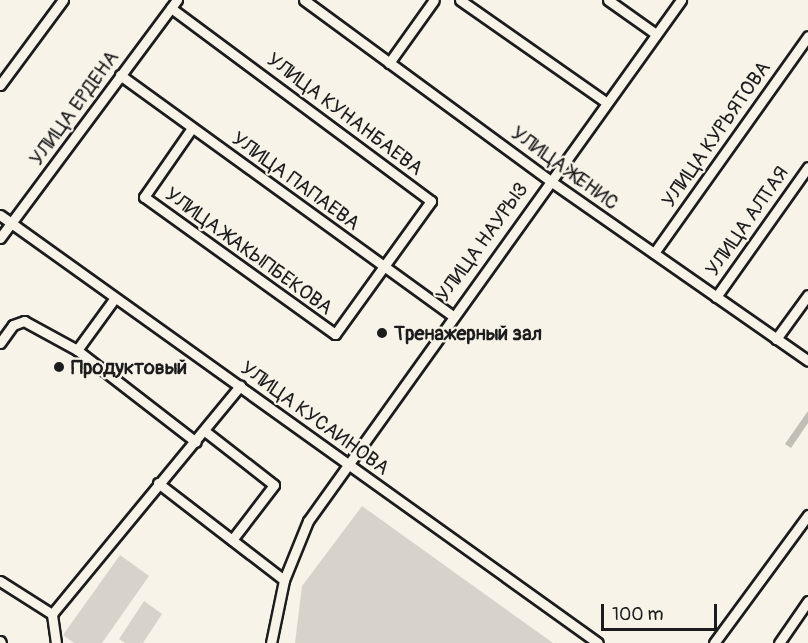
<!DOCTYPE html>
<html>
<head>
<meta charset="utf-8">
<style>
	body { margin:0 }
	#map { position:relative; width:808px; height:643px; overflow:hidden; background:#f7f3e8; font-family:Pangolin,sans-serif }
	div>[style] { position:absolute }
	.green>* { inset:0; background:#d7d3cb }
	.building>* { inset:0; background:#c0beb5 }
	.roads { filter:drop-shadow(2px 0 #1c1c1c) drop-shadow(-2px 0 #1c1c1c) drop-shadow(0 2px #1c1c1c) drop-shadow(0 -2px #1c1c1c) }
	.minor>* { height:9px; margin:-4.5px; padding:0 4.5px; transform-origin:4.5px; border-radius:4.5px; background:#f7f3e8 }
	.dots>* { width:16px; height:16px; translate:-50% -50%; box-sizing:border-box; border:3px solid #f7f3e8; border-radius:50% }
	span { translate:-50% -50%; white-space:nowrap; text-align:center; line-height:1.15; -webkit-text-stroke:4.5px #f7f3e8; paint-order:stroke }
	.street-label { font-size:20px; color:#1c1c1c }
	.poi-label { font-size:20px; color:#1c1c1c; font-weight:700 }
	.left { translate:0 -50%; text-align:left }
	.scale { position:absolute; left:601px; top:604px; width:116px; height:27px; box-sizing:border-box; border:3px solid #1c1c1c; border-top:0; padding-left:8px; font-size:18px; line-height:21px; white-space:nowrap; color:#1c1c1c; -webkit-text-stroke:4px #f7f3e8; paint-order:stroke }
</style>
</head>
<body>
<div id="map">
	<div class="green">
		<div style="clip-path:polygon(362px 506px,553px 643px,554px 643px,295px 643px,302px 586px)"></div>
		<div style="clip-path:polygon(120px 555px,149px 576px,102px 643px,74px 643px,63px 635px)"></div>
		<div style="clip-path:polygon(144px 601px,162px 614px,143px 643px,125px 643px,119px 639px)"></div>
	</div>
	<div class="building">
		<div style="clip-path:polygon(808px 411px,808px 423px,791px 448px,785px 444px)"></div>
	</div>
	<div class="roads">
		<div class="minor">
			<div style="left:304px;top:0;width:304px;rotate:36.3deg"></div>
			<div style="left:549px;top:180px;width:316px;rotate:34.9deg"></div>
			<div style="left:460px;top:0;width:179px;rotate:35deg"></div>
			<div style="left:608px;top:0;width:59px;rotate:35.3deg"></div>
			<div style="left:171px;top:8px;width:324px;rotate:36.6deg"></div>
			<div style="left:431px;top:201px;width:164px;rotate:125.8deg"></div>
			<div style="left:335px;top:334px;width:235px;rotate:-144.3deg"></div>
			<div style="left:144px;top:197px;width:84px;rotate:-55.2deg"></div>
			<div style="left:389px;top:63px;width:77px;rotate:-54.5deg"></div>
			<div style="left:120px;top:75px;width:409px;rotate:35.9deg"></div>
			<div style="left:0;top:85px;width:106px;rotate:-53.5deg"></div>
			<div style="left:0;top:215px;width:735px;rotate:35.59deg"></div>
			<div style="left:0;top:238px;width:297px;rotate:-53.4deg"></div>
			<div style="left:654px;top:253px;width:266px;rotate:-54.6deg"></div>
			<div style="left:716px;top:297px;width:159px;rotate:-54.7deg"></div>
			<div style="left:776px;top:339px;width:54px;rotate:-54deg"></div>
			<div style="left:0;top:343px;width:22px;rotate:-54deg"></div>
			<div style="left:13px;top:325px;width:12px;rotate:-20deg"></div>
			<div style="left:24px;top:321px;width:60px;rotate:28.7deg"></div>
			<div style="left:77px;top:350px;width:63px;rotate:-54deg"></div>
			<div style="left:77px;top:350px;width:150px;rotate:37.7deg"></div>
			<div style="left:206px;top:432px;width:86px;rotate:37.9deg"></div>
			<div style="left:274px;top:485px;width:69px;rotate:127.4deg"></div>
			<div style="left:158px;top:483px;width:159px;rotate:37.6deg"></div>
			<div style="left:0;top:581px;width:62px;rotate:32.4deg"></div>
			<div style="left:0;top:641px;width:2px;rotate:63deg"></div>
			<div style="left:56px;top:643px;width:29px;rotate:-98deg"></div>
			<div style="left:52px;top:614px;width:296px;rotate:-50.5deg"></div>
			<div style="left:271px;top:643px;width:64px;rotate:-78.3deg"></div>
			<div style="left:284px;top:580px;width:64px;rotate:-67.9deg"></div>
			<div style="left:308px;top:521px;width:641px;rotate:-54.4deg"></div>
			<div style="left:714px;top:643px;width:159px;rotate:-53.7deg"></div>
			<div style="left:779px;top:643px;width:51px;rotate:-55.4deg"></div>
		</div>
	</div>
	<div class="dots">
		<div style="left:382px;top:333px;background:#1c1c1c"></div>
		<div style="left:59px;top:367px;background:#1c1c1c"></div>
	</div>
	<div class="street-label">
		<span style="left:74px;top:108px;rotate:-54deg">УЛИЦА ЕРДЕНА</span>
		<span style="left:345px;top:114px;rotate:37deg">УЛИЦА КУНАНБАЕВА</span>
		<span style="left:716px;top:134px;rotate:-55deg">УЛИЦА КУРЬЯТОВА</span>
		<span style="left:565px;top:168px;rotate:36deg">УЛИЦА ЖЕНИС</span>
		<span style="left:296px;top:181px;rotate:36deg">УЛИЦА ПАПАЕВА</span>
		<span style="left:747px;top:221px;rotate:-55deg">УЛИЦА АЛТАЯ</span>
		<span style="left:482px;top:242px;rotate:-54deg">УЛИЦА НАУРЫЗ</span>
		<span style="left:249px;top:251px;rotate:36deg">УЛИЦА ЖАКЫПБЕКОВА</span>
		<span style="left:315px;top:418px;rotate:36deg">УЛИЦА КУСАИНОВА</span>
	</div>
	<div class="poi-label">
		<span class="left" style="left:394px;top:333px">Тренажерный зал</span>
		<span class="left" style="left:71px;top:367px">Продуктовый</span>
	</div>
	<div class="scale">100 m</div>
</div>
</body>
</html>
